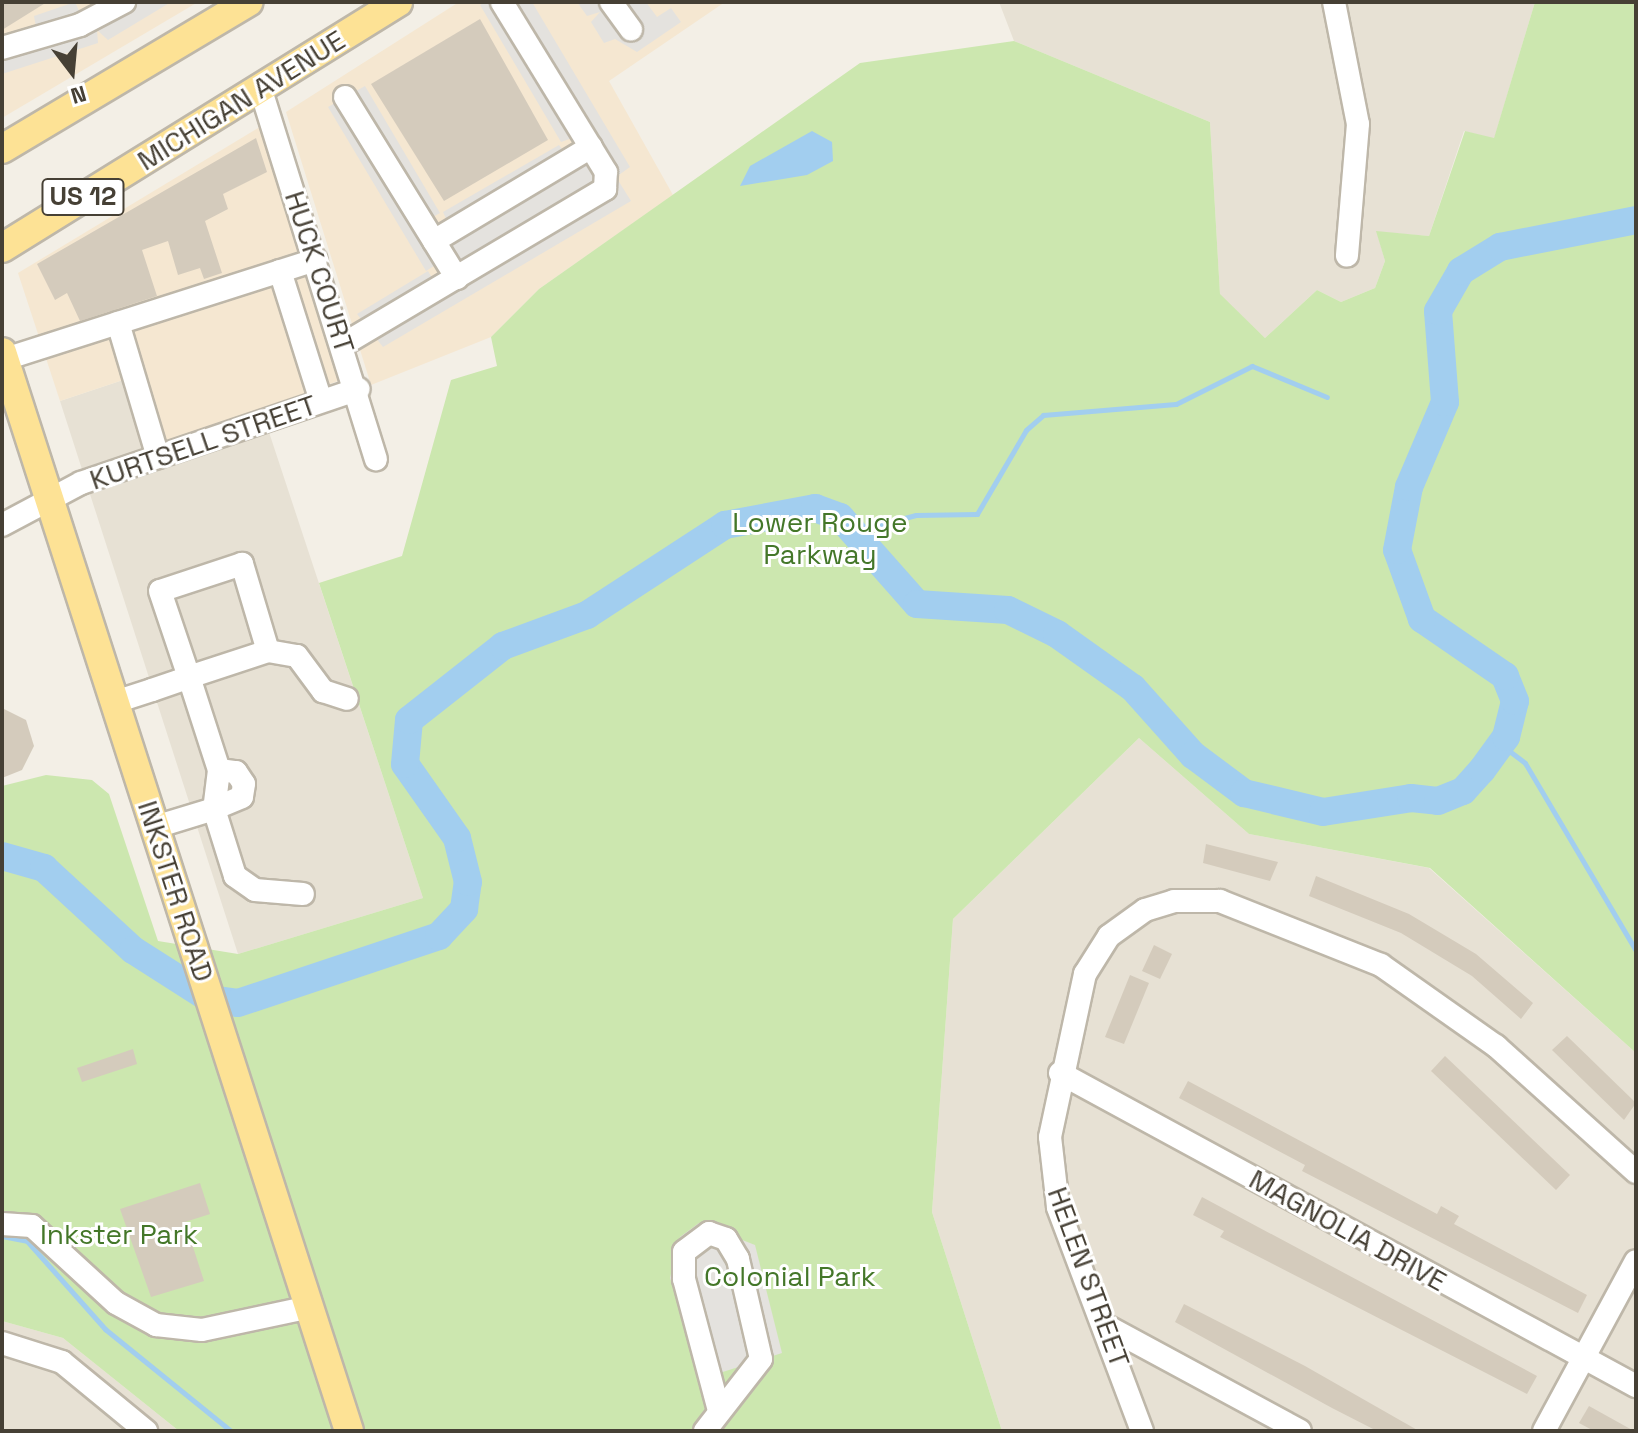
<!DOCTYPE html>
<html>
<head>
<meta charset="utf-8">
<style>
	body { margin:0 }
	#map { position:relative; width:1638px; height:1433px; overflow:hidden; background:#f3efe6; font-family:"Space Grotesk",sans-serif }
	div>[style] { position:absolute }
	.residential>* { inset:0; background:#e7e1d4 }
	.commercial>* { inset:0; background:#f5e7d1 }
	.green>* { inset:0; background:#cce7af }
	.parking>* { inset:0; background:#e4e2de }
	.water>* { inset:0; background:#a2ceef }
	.stream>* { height:5px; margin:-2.5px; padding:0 2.5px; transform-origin:2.5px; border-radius:2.5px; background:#a2ceef }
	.river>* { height:28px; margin:-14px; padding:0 14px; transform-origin:14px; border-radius:14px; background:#a2ceef }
	.building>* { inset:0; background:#d4cbbc }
	.roads { filter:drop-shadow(2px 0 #beb7a9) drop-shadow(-2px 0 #beb7a9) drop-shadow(0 2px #beb7a9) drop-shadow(0 -2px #beb7a9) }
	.minor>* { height:22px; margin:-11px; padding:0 11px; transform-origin:11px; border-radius:11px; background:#fff }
	.major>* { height:28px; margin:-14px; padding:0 14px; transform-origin:14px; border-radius:14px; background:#fde295 }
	span { translate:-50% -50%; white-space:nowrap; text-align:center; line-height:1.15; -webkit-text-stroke:6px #fff; paint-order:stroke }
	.shield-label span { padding:2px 6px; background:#fff; border:2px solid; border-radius:6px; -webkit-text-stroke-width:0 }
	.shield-label { font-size:26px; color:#464035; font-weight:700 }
	.street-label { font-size:28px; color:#464035 }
	.park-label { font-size:28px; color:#447729 }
	.frame { position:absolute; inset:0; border:4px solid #464035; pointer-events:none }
	.north { position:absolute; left:32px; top:32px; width:80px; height:80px; -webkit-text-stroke:6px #fff; paint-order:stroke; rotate:164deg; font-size:22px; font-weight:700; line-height:32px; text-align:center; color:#464035 }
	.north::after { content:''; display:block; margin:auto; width:28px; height:36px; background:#464035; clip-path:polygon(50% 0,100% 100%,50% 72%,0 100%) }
</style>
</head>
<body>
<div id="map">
	<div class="residential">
		<div style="clip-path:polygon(999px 2px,1535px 2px,1494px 139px,1464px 131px,1429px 236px,1377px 232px,1385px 261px,1375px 288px,1341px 302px,1317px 290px,1265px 338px,1220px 295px,1210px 122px,1014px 41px)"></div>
		<div style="clip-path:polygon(126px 379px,147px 449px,261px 408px,423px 898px,238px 954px,60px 401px)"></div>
		<div style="clip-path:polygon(1139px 738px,1249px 834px,1429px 868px,1636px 1053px,1636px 1431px,1002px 1431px,932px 1212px,953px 919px)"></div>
		<div style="clip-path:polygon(2px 1321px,63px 1338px,179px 1431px,2px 1431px)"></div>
	</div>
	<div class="commercial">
		<div style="clip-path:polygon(2px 2px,198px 2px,2px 118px)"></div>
		<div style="clip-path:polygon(459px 2px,725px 2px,609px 81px,673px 195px,539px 289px,491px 337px,371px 385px,286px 112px)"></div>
		<div style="clip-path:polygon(263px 125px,341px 380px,147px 449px,126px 379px,60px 401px,18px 273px)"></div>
	</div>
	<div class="green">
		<div style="clip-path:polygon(1535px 2px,1636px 2px,1636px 1053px,1430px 868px,1249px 834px,1139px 738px,953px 919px,932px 1212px,1002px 1431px,179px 1431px,63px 1338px,2px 1321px,2px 786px,46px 775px,92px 780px,109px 794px,158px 941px,238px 954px,423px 898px,319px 583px,402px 556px,451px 380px,497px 366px,491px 337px,539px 289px,860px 63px,1014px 41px,1210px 122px,1220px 294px,1265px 338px,1317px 290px,1341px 302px,1375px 288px,1385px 261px,1376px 231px,1429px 236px,1465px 131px,1494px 138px)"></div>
	</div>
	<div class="parking">
		<div style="clip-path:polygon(75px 2px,80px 13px,97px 2px,171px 2px,108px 40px,97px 30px,98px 43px,2px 74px,2px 40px,36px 27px,34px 16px)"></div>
		<div style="clip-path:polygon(485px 2px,532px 2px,630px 167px,616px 177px,631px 201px,383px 347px,357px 314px,428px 271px,434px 281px,443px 274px,437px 264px,426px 271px,328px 107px,365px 86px,440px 213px,431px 218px,437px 229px,448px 223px,443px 212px,559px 145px,565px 153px,576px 145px,572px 138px,561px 142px,480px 5px)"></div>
		<div style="clip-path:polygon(577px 2px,646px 2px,657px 17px,671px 8px,681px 22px,637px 52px,615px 39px,604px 43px,591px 22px,600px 12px,587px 16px)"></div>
		<div style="clip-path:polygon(699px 1223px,755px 1245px,782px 1353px,704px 1378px,670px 1278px,680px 1237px)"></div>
	</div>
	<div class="water">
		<div style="clip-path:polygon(812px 131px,832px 142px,833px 161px,807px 175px,740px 186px,750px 166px)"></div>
	</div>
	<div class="stream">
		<div style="left:852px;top:532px;width:66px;rotate:-14.9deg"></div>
		<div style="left:916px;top:515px;width:61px;rotate:-0.9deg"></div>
		<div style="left:977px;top:514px;width:97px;rotate:-59.7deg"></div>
		<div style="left:1026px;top:430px;width:23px;rotate:-41deg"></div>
		<div style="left:1043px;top:415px;width:133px;rotate:-4.7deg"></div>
		<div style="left:1176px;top:404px;width:85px;rotate:-26.6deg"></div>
		<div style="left:1252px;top:366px;width:81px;rotate:22.5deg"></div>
		<div style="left:1500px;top:744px;width:31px;rotate:37deg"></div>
		<div style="left:1525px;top:763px;width:218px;rotate:59.4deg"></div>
		<div style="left:2px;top:1236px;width:25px;rotate:11deg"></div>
		<div style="left:27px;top:1241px;width:118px;rotate:48.4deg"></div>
		<div style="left:105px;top:1329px;width:162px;rotate:39deg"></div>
	</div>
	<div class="river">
		<div style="left:2px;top:856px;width:44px;rotate:15.9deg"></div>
		<div style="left:44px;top:868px;width:121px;rotate:42.7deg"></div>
		<div style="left:133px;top:950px;width:91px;rotate:32.5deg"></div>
		<div style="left:210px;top:999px;width:28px;rotate:8deg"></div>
		<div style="left:238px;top:1003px;width:212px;rotate:-18.4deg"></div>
		<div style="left:439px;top:936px;width:37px;rotate:-47deg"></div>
		<div style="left:464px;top:909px;width:27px;rotate:-82deg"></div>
		<div style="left:468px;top:882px;width:45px;rotate:-104deg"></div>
		<div style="left:457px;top:838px;width:90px;rotate:-125.1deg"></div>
		<div style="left:405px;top:764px;width:44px;rotate:-84.8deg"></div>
		<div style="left:409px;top:720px;width:120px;rotate:-38.2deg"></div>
		<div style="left:503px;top:646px;width:90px;rotate:-20.3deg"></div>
		<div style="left:587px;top:615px;width:165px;rotate:-33.1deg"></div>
		<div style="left:725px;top:525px;width:92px;rotate:-10.7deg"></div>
		<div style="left:815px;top:508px;width:27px;rotate:20deg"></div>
		<div style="left:840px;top:517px;width:116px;rotate:48.5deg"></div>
		<div style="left:917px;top:604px;width:91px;rotate:3.8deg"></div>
		<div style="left:1008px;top:610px;width:55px;rotate:26.1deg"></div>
		<div style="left:1057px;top:634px;width:93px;rotate:35.4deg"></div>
		<div style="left:1133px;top:688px;width:90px;rotate:48.2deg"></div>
		<div style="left:1193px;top:755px;width:64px;rotate:36.7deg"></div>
		<div style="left:1244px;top:793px;width:81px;rotate:13.5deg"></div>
		<div style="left:1323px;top:812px;width:89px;rotate:-9deg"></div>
		<div style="left:1411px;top:798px;width:27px;rotate:6deg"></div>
		<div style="left:1438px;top:801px;width:27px;rotate:-22deg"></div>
		<div style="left:1463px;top:791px;width:28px;rotate:-48deg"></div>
		<div style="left:1482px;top:770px;width:41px;rotate:-54deg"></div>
		<div style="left:1506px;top:737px;width:37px;rotate:-76deg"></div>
		<div style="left:1515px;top:701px;width:27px;rotate:-112deg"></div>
		<div style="left:1505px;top:676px;width:101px;rotate:-145.5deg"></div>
		<div style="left:1422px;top:619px;width:73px;rotate:-109.9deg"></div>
		<div style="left:1397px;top:550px;width:64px;rotate:-79.2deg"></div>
		<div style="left:1409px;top:487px;width:92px;rotate:-67deg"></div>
		<div style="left:1445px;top:402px;width:91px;rotate:-94.4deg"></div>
		<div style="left:1438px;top:311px;width:46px;rotate:-60.1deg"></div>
		<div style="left:1461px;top:271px;width:46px;rotate:-31.6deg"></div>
		<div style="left:1500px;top:247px;width:139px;rotate:-11.2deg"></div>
	</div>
	<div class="building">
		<div style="clip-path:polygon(2px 2px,47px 2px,2px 30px)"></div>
		<div style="clip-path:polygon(480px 19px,548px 140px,444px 201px,371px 84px)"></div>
		<div style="clip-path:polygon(256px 138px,267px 172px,223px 194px,228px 209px,205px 221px,222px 273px,204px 279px,200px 268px,178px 275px,168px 241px,142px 250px,157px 296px,80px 321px,67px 293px,55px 300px,37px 264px)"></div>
		<div style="clip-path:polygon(2px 708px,26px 720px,34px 746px,22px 770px,2px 778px)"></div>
		<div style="clip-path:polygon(1206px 844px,1278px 862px,1270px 881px,1203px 863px)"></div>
		<div style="clip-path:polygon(1316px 876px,1409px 914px,1476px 954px,1533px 1003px,1521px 1019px,1472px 976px,1401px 933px,1309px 896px)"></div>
		<div style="clip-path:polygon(1154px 945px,1172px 954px,1160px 979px,1142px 971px)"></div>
		<div style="clip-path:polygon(1130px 975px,1149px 983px,1124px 1044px,1105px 1037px)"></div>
		<div style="clip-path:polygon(1567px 1036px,1636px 1103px,1624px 1120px,1552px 1050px)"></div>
		<div style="clip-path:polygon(133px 1049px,137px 1064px,82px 1082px,77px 1068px)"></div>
		<div style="clip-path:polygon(1445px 1056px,1570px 1175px,1556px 1190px,1431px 1071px)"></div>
		<div style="clip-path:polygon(1188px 1081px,1437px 1214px,1441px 1206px,1459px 1216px,1454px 1224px,1587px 1295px,1578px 1313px,1302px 1171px,1305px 1165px,1179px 1098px)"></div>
		<div style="clip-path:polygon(200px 1183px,210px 1214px,185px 1222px,204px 1281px,151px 1297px,120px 1209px)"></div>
		<div style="clip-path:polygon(1202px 1197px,1537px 1376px,1527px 1394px,1220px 1237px,1224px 1231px,1193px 1215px)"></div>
		<div style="clip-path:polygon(1184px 1304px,1305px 1366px,1419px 1431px,1377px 1431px,1332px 1408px,1175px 1322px)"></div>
		<div style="clip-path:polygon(1589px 1406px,1634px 1431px,1594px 1431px,1579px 1423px)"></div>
	</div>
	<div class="roads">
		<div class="minor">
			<div style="left:611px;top:2px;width:34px;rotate:54deg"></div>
			<div style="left:1334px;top:2px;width:124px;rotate:78.9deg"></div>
			<div style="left:1358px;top:124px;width:132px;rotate:94.8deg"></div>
			<div style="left:2px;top:48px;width:81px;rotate:-16.4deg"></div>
			<div style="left:80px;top:25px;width:50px;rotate:-27.6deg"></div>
			<div style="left:260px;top:87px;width:390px;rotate:72.7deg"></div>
			<div style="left:345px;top:97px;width:213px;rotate:58.3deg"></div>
			<div style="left:434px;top:241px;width:183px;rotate:-30.9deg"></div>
			<div style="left:280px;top:271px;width:136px;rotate:72.5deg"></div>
			<div style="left:118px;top:323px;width:140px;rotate:73.4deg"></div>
			<div style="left:344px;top:344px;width:304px;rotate:-30.7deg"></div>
			<div style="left:605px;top:189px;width:17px;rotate:-87deg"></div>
			<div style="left:606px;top:172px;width:199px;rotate:-121.5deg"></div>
			<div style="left:5px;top:359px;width:326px;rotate:-17.7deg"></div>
			<div style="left:2px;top:525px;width:89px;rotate:-28deg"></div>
			<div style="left:81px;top:483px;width:293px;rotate:-18.7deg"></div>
			<div style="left:268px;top:651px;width:29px;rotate:10deg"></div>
			<div style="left:297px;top:656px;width:44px;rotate:53.4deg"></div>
			<div style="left:323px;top:691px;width:25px;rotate:18deg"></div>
			<div style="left:115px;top:702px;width:39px;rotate:-18deg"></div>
			<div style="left:152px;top:690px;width:39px;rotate:-19deg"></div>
			<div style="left:189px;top:677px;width:83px;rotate:-18.2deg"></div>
			<div style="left:268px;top:651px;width:91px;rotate:-106.6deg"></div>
			<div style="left:242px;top:564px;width:86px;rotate:161.8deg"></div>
			<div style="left:160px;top:591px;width:91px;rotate:71.4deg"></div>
			<div style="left:189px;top:677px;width:98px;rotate:72.1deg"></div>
			<div style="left:219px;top:770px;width:39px;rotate:97deg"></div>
			<div style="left:214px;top:809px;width:62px;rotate:163deg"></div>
			<div style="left:219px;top:770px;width:17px;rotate:7deg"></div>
			<div style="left:236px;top:772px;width:14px;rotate:56deg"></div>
			<div style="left:244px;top:784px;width:13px;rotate:99deg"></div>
			<div style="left:242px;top:797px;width:30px;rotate:157deg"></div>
			<div style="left:214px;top:809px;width:70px;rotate:72.6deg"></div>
			<div style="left:235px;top:876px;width:24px;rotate:35deg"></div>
			<div style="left:255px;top:890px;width:48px;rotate:4.8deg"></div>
			<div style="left:1060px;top:1073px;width:656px;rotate:28.52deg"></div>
			<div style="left:2px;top:1224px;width:30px;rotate:4deg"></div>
			<div style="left:32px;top:1226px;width:114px;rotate:42.5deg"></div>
			<div style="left:116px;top:1303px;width:46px;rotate:28.8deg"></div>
			<div style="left:156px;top:1325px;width:46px;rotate:6.2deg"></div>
			<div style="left:202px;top:1330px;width:110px;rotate:-12deg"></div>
			<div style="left:1108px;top:1327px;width:218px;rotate:28.4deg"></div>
			<div style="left:2px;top:1343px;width:63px;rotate:17.6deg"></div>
			<div style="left:62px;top:1362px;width:109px;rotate:39.4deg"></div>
			<div style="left:705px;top:1431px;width:91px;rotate:-52.1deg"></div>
			<div style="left:761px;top:1359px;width:103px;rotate:-103deg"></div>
			<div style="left:738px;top:1259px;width:23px;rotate:-121deg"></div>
			<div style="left:726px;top:1239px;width:18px;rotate:-161deg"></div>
			<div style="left:709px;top:1233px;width:31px;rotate:143deg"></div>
			<div style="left:684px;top:1252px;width:27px;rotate:90deg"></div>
			<div style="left:684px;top:1279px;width:132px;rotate:75.1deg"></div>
			<div style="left:1142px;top:1431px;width:239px;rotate:-110.6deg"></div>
			<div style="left:1058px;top:1207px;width:70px;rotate:-96.5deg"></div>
			<div style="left:1050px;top:1137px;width:167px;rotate:-77.9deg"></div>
			<div style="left:1085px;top:974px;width:45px;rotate:-57.7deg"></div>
			<div style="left:1109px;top:936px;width:44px;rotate:-35.8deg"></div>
			<div style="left:1145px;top:910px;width:30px;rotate:-17deg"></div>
			<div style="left:1174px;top:901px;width:46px"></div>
			<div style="left:1220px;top:901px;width:173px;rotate:21.7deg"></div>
			<div style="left:1381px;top:965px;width:141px;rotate:35.2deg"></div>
			<div style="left:1496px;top:1046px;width:188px;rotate:42deg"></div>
			<div style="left:1544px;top:1431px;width:193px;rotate:-61.6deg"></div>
		</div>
		<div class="major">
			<div style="left:2px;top:149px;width:287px;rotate:-30.8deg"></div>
			<div style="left:2px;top:248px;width:466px;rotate:-31.8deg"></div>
			<div style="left:2px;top:352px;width:1133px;rotate:72.17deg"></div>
		</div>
	</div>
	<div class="shield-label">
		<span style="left:83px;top:197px">US 12</span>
	</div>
	<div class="street-label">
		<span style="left:241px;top:100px;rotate:-32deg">MICHIGAN AVENUE</span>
		<span style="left:320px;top:272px;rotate:72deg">HUCK COURT</span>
		<span style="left:203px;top:442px;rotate:-19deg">KURTSELL STREET</span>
		<span style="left:176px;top:891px;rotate:72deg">INKSTER ROAD</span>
		<span style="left:1348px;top:1230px;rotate:29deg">MAGNOLIA DRIVE</span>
		<span style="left:1089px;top:1277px;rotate:70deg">HELEN STREET</span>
	</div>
	<div class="park-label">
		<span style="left:820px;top:538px">Lower Rouge<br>Parkway</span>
		<span style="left:119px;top:1234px">Inkster Park</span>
		<span style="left:790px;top:1276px">Colonial Park</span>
	</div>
	<div class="frame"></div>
	<div class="north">N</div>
</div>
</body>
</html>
